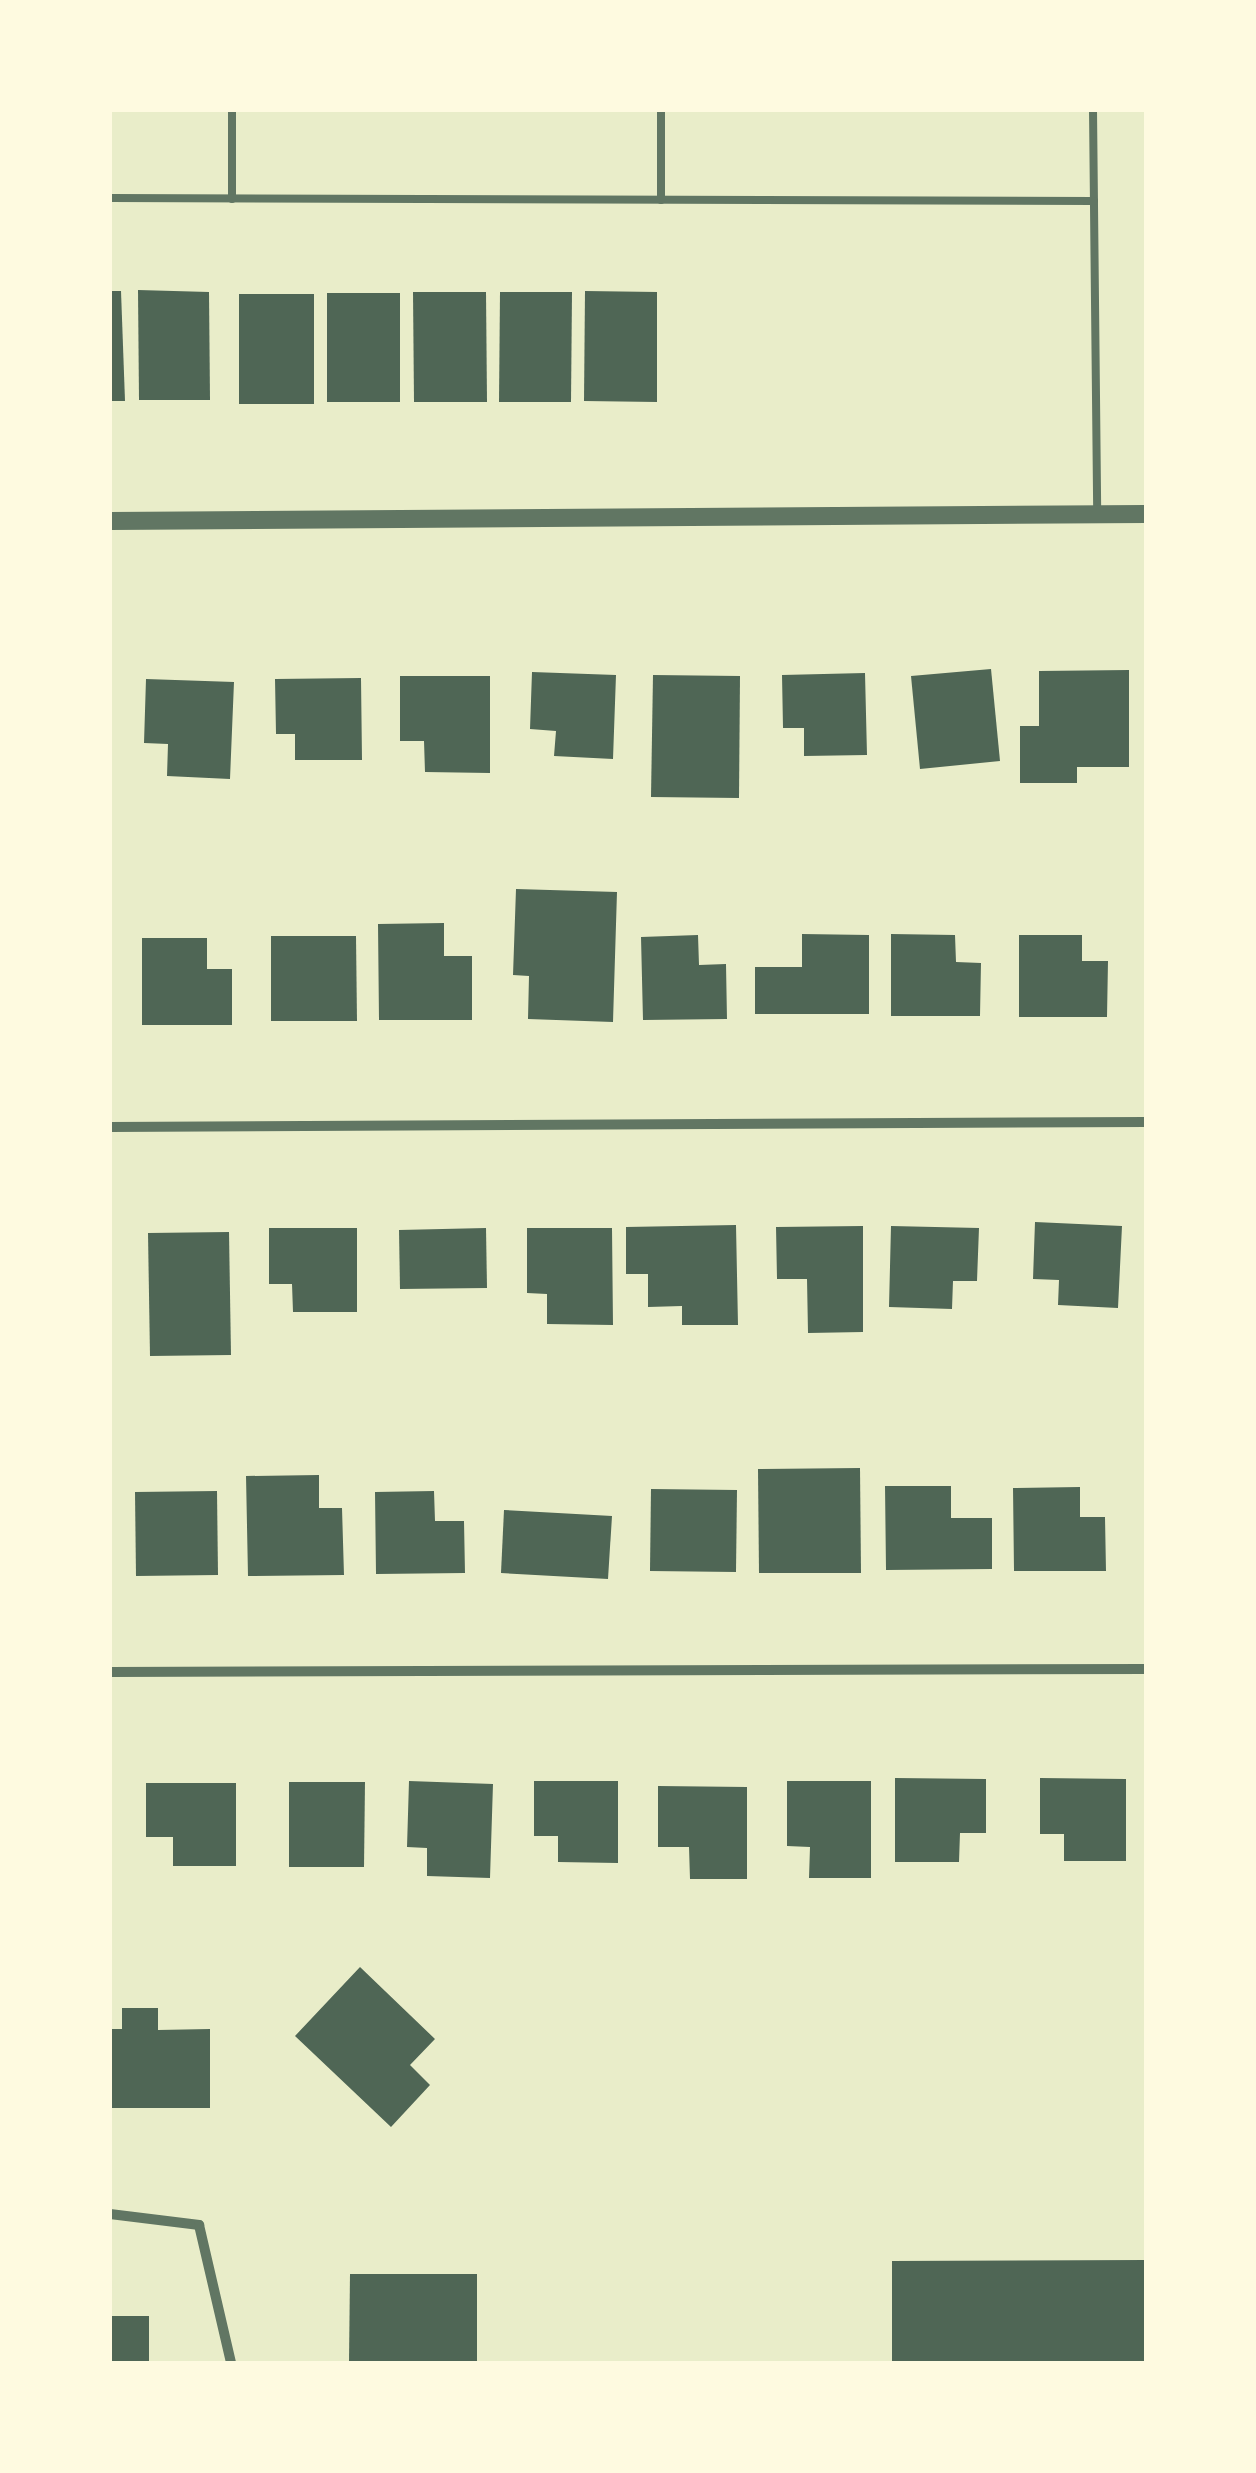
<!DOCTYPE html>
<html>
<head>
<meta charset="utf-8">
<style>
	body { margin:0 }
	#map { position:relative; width:1256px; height:2473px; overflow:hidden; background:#e9edc9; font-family:Quicksand,sans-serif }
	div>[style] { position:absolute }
	.building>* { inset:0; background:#4f6655 }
	.service>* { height:8px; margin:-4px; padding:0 4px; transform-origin:4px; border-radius:4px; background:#617663 }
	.minor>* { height:10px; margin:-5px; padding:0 5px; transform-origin:5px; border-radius:5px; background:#617663 }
	.tertiary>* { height:18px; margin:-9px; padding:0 9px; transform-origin:9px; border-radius:9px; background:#617663 }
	span { translate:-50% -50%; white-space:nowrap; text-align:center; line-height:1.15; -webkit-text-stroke:9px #fefae0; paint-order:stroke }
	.frame { position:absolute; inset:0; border:112px solid #fefae0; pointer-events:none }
</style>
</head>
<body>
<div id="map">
	<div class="building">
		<div style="clip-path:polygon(138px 290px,209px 292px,210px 400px,139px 400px)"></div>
		<div style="clip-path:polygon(110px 291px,121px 291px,125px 401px,110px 401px)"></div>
		<div style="clip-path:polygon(585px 291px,657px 292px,657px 402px,584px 401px)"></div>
		<div style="clip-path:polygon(413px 292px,486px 292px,487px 402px,414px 402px)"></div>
		<div style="clip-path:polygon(500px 292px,572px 292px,571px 402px,499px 402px)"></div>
		<div style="clip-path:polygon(327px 293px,400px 293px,400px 402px,327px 402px)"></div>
		<div style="clip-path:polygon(239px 294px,314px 294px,314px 404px,239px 404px)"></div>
		<div style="clip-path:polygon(991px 669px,1000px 761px,920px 769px,911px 676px)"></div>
		<div style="clip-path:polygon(1129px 670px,1129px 767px,1077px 767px,1077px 783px,1020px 783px,1020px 726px,1039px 726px,1039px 671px)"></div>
		<div style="clip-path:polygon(532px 672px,616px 675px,613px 759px,554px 756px,556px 731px,530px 729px)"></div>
		<div style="clip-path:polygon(865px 673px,867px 755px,804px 756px,804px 728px,783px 728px,782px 675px)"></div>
		<div style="clip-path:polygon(653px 675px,740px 676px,739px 798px,651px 797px)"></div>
		<div style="clip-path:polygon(400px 676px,490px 676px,490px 773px,425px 772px,424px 741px,400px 741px)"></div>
		<div style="clip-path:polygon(361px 678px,362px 760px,295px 760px,295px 734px,276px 734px,275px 679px)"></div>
		<div style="clip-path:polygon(146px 679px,234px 682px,230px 779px,167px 776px,168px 744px,144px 743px)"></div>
		<div style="clip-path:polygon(516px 889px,617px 892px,613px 1022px,528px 1019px,529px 976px,513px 975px)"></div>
		<div style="clip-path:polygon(444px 923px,444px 956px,472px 956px,472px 1020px,379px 1020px,378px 924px)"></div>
		<div style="clip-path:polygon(802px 934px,869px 935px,869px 1014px,755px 1014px,755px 967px,802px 967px)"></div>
		<div style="clip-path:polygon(891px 934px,955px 935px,956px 962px,981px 963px,980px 1016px,891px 1016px)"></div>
		<div style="clip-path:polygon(698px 935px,699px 965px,726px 964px,727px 1019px,643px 1020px,641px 937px)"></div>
		<div style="clip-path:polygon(1019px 935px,1082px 935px,1082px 961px,1108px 961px,1107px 1017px,1019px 1017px)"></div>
		<div style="clip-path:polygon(271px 936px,356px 936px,357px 1021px,271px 1021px)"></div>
		<div style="clip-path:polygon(142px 938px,207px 938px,207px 969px,232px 969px,232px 1025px,142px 1025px)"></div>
		<div style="clip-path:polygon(1035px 1222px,1122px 1226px,1118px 1308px,1058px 1305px,1059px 1280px,1033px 1279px)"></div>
		<div style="clip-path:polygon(736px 1225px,738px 1325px,682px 1325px,682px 1306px,648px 1307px,648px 1274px,626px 1274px,626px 1227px)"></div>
		<div style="clip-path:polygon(863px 1226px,863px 1332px,808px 1333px,807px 1279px,777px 1279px,776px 1227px)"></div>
		<div style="clip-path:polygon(891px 1226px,979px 1228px,977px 1281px,953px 1281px,952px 1309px,889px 1307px)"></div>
		<div style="clip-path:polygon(269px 1228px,357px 1228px,357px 1312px,293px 1312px,292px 1284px,269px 1284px)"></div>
		<div style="clip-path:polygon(486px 1228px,487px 1288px,400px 1289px,399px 1230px)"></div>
		<div style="clip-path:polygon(527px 1228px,612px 1228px,613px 1325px,547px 1324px,547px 1294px,527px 1293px)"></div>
		<div style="clip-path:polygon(229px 1232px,231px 1355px,150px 1356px,148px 1233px)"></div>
		<div style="clip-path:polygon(860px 1468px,861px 1573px,759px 1573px,758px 1469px)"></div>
		<div style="clip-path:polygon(319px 1475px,319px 1508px,342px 1508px,344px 1575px,248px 1576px,246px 1476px)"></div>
		<div style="clip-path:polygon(885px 1486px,951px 1486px,951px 1518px,992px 1518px,992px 1569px,886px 1570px)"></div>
		<div style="clip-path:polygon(1080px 1487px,1080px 1517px,1105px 1517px,1106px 1571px,1014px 1571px,1013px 1488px)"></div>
		<div style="clip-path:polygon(651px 1489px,737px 1490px,736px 1572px,650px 1571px)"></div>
		<div style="clip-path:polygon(217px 1491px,218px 1575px,136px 1576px,135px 1492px)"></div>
		<div style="clip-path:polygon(434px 1491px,435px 1521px,464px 1521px,465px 1573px,376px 1574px,375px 1492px)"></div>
		<div style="clip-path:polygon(504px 1510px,612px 1516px,608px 1579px,501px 1573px)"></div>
		<div style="clip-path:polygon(895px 1778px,986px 1779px,986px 1833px,960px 1833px,959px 1862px,895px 1862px)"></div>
		<div style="clip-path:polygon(1040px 1778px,1126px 1779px,1126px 1861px,1064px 1861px,1064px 1834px,1040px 1834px)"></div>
		<div style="clip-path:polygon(409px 1781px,493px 1784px,490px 1878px,427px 1876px,427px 1848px,407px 1847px)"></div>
		<div style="clip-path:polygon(534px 1781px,618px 1781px,618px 1863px,558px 1862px,558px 1836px,534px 1836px)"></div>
		<div style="clip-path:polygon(787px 1781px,871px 1781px,871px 1878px,809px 1878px,810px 1847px,787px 1846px)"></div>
		<div style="clip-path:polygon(289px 1782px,365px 1782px,364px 1867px,289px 1867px)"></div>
		<div style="clip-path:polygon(146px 1783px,236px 1783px,236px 1866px,173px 1866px,173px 1837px,146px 1837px)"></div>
		<div style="clip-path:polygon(658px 1786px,747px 1787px,747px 1879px,690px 1879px,689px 1847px,658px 1847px)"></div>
		<div style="clip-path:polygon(360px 1967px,435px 2039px,410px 2065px,430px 2085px,391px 2127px,295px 2036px)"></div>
		<div style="clip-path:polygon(122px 2008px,158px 2008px,158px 2030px,210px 2029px,210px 2108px,110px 2108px,110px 2029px,122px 2029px)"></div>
		<div style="clip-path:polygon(1146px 2260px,1146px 2363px,892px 2363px,892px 2261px)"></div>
		<div style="clip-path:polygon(350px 2274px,477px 2274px,477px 2363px,349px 2363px)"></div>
		<div style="clip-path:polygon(110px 2316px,149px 2316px,149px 2363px,110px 2363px)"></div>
	</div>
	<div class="service">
		<div style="left:232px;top:110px;width:89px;rotate:90deg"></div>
		<div style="left:1093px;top:110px;width:404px;rotate:89.4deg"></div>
		<div style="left:110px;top:198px;width:984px;rotate:0.17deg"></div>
		<div style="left:661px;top:200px;width:90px;rotate:-90deg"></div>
	</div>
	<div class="minor">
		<div style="left:110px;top:1127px;width:1036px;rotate:-0.28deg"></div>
		<div style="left:110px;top:1672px;width:1036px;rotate:-0.17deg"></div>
		<div style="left:110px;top:2214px;width:90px;rotate:7deg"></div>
		<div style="left:199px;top:2225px;width:142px;rotate:76.9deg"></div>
	</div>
	<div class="tertiary">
		<div style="left:110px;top:521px;width:1036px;rotate:-0.39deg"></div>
	</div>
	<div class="frame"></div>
</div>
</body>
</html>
